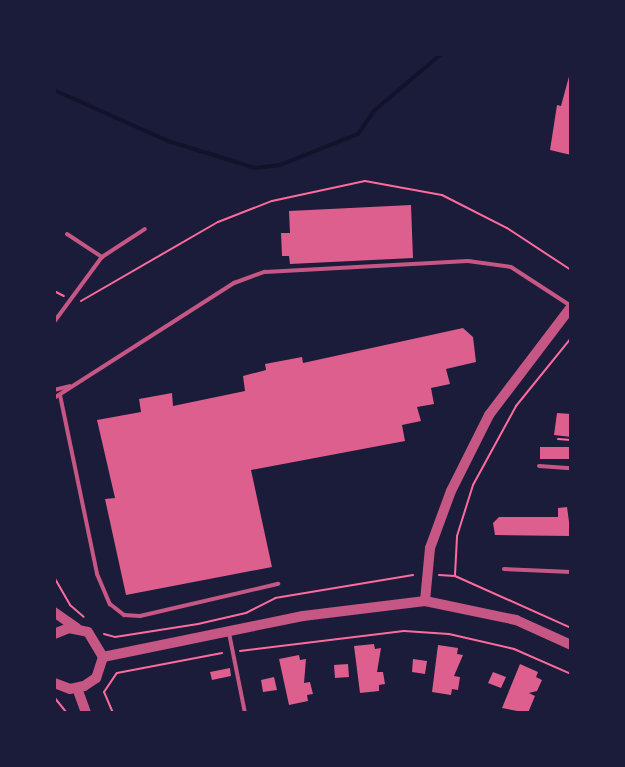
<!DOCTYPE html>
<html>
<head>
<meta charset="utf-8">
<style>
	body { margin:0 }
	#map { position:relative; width:625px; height:767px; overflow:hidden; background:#1b1b3a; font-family:Inter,sans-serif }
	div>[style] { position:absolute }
	.stream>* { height:4px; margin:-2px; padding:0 2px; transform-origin:2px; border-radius:2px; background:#12122b }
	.building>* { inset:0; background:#dd5f8e }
	.path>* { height:2px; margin:-1px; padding:0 1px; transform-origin:1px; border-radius:1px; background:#ff6b9d }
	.service>* { height:4px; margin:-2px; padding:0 2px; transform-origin:2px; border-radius:2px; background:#c65784 }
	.tertiary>* { height:10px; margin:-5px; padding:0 5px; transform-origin:5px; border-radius:5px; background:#c65784 }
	span { translate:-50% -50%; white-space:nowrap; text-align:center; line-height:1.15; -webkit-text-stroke:6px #1b1b3a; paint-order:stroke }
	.frame { position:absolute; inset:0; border:56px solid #1b1b3a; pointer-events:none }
</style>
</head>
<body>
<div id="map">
	<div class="stream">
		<div style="left:54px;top:90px;width:125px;rotate:24.1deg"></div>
		<div style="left:168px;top:141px;width:91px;rotate:17.2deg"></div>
		<div style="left:255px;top:168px;width:25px;rotate:-7deg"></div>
		<div style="left:280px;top:165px;width:84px;rotate:-21.7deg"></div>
		<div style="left:358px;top:134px;width:29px;rotate:-55deg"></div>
		<div style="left:375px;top:110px;width:87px;rotate:-40.3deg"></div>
	</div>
	<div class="building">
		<div style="clip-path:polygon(571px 69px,571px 155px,550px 150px,557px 105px,561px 106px)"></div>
		<div style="clip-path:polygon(411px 205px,413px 258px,290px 264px,289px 256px,282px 256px,281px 233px,290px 233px,289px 211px)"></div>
		<div style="clip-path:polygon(463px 328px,473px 337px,476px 362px,446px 369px,450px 384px,431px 388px,434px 404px,417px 407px,421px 421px,402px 425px,405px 441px,251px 470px,272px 567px,126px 595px,105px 499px,115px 498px,97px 420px,141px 412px,139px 399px,172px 393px,173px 406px,245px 391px,243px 376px,266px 370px,265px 364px,302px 357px,303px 363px)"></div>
		<div style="clip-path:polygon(557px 413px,571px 414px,571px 437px,554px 435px)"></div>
		<div style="clip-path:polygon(540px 447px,571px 447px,571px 459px,540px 459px)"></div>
		<div style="clip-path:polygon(567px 507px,571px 536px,495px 535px,493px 523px,499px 517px,558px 517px,558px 508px)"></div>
		<div style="clip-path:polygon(374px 644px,375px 649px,381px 648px,377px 672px,383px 672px,385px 684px,379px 685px,379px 691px,360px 693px,354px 646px)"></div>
		<div style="clip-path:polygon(438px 645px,458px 648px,457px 654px,463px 655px,454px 676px,460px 677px,458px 690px,452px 689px,451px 695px,432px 692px)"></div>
		<div style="clip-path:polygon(299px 655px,300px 660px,306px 659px,304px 683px,310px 682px,313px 694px,307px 695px,308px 701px,289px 705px,279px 659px)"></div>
		<div style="clip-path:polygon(413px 659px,427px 661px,425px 674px,412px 672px)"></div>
		<div style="clip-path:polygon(348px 664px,349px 677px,335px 678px,334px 665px)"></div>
		<div style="clip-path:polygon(520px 664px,538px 672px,536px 677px,542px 680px,537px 691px,529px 693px,535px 696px,528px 713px,502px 708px)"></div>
		<div style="clip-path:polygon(230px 668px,231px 676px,212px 680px,210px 672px)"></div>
		<div style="clip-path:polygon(493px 672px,506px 677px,501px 688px,488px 683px)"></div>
		<div style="clip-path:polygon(274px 677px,277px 690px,263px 692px,261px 680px)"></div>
	</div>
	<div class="path">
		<div style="left:54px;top:291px;width:11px;rotate:27deg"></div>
		<div style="left:81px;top:301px;width:158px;rotate:-30deg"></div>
		<div style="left:218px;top:222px;width:58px;rotate:-21.3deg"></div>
		<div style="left:272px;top:201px;width:95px;rotate:-12.1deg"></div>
		<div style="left:365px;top:181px;width:78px;rotate:10.3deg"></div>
		<div style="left:442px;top:195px;width:73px;rotate:26.9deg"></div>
		<div style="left:507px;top:228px;width:77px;rotate:33.3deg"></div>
		<div style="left:558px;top:439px;width:13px;rotate:4deg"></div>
		<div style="left:439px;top:575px;width:16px;rotate:4deg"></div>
		<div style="left:455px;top:576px;width:127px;rotate:24.1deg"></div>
		<div style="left:455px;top:575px;width:39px;rotate:-87deg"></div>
		<div style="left:457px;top:536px;width:53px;rotate:-72.6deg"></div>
		<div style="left:473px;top:485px;width:90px;rotate:-61.4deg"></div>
		<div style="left:516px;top:406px;width:87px;rotate:-51deg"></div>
		<div style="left:54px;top:577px;width:32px;rotate:60deg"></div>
		<div style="left:70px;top:605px;width:18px;rotate:41deg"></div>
		<div style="left:104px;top:634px;width:11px;rotate:15deg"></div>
		<div style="left:115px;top:637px;width:84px;rotate:-8.9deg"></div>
		<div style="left:198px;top:624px;width:49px;rotate:-12.9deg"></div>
		<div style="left:246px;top:613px;width:33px;rotate:-27deg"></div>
		<div style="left:275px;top:598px;width:140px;rotate:-9.5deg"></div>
		<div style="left:240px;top:651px;width:165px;rotate:-7deg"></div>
		<div style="left:404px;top:631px;width:45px;rotate:3.8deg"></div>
		<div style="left:449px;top:634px;width:67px;rotate:13deg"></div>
		<div style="left:514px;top:649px;width:62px;rotate:23.7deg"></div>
		<div style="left:54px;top:697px;width:21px;rotate:51deg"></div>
		<div style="left:113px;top:713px;width:23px;rotate:-113deg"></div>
		<div style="left:104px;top:692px;width:23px;rotate:-56deg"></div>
		<div style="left:117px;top:673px;width:107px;rotate:-10.8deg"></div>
	</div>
	<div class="service">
		<div style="left:67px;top:234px;width:42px;rotate:33.3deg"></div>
		<div style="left:54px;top:322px;width:81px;rotate:-53.6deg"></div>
		<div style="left:102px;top:257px;width:51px;rotate:-33.1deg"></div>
		<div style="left:54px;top:390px;width:16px;rotate:-14deg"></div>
		<div style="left:60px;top:395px;width:183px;rotate:78.3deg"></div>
		<div style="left:97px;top:574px;width:33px;rotate:67deg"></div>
		<div style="left:110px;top:604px;width:18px;rotate:38deg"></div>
		<div style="left:124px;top:615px;width:16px;rotate:4deg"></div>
		<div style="left:140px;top:616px;width:142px;rotate:-13.1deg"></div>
		<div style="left:54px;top:398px;width:214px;rotate:-32.6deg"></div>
		<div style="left:234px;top:283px;width:33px;rotate:-20deg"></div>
		<div style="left:265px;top:272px;width:203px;rotate:-3.1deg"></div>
		<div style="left:468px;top:261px;width:43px;rotate:7.9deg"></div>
		<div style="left:511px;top:267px;width:72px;rotate:33deg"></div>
		<div style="left:539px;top:466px;width:32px;rotate:4deg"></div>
		<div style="left:504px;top:569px;width:67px;rotate:2.6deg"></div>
		<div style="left:229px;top:633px;width:82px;rotate:78.7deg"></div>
	</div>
	<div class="tertiary">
		<div style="left:425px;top:601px;width:53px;rotate:-84.6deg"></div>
		<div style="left:430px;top:548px;width:61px;rotate:-69.8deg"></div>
		<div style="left:451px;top:491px;width:85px;rotate:-63.4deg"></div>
		<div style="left:489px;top:415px;width:136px;rotate:-52.8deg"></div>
		<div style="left:54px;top:612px;width:28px;rotate:35deg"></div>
		<div style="left:54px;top:634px;width:16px;rotate:-22deg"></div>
		<div style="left:69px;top:628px;width:19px;rotate:12deg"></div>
		<div style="left:88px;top:632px;width:29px;rotate:59deg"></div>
		<div style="left:103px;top:657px;width:22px;rotate:108deg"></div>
		<div style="left:96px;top:678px;width:14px;rotate:146deg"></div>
		<div style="left:84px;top:686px;width:14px;rotate:168deg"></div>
		<div style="left:70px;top:689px;width:17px;rotate:-159deg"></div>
		<div style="left:103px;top:657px;width:204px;rotate:-11.6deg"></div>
		<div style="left:303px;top:616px;width:123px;rotate:-7deg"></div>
		<div style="left:425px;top:601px;width:93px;rotate:11.8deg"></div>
		<div style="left:516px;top:620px;width:60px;rotate:24.4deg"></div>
		<div style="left:77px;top:688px;width:27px;rotate:70deg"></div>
	</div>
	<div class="frame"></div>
</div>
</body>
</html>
